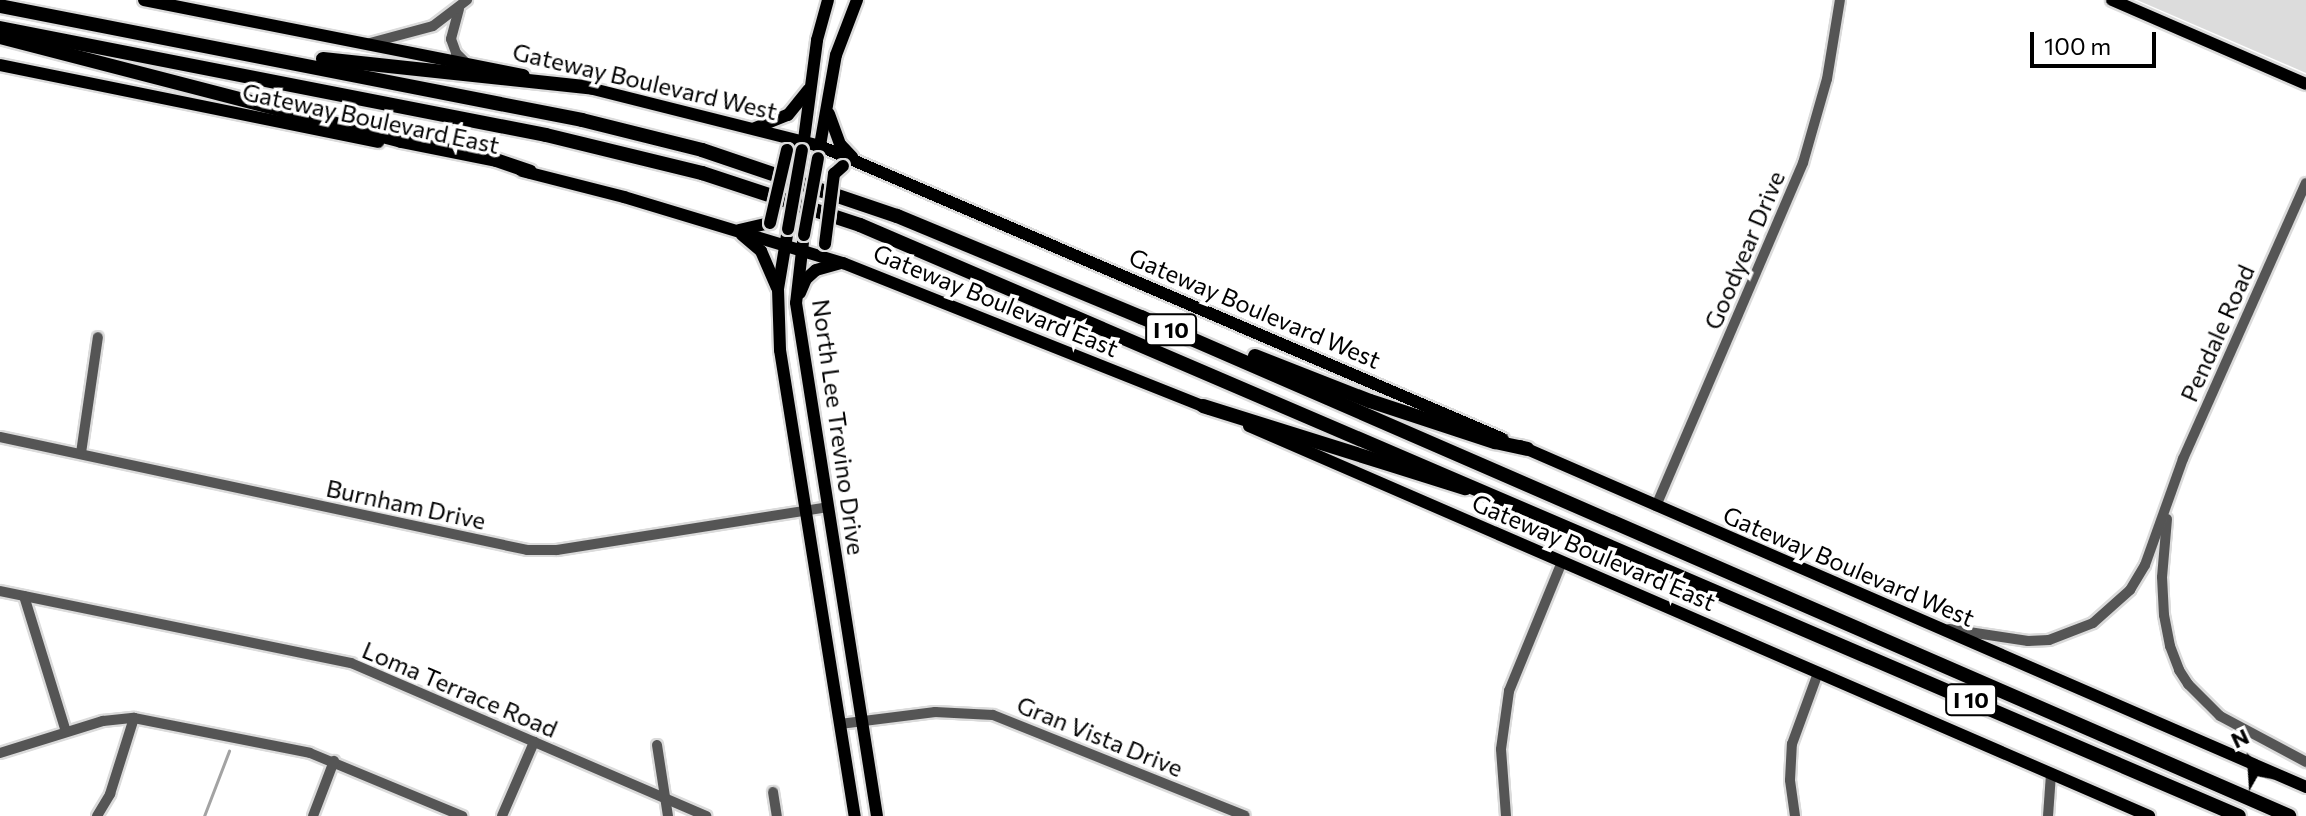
<!DOCTYPE html>
<html>
<head>
<meta charset="utf-8">
<style>
	body { margin:0 }
	#map { position:relative; width:2306px; height:816px; overflow:hidden; background:#fff; font-family:Commissioner,sans-serif }
	div>[style] { position:absolute }
	.green>* { inset:0; background:#dcdcdc }
	.stream>* { height:3px; margin:-1.5px; padding:0 1.5px; transform-origin:1.5px; border-radius:1.5px; background:#a3a3a3 }
	.roads { filter:drop-shadow(2px 0 #dbdbdb) drop-shadow(-2px 0 #dbdbdb) drop-shadow(0 2px #dbdbdb) drop-shadow(0 -2px #dbdbdb) }
	.minor>* { height:10px; margin:-5px; padding:0 5px; transform-origin:5px; border-radius:5px; background:#555 }
	.major>* { height:12px; margin:-6px; padding:0 6px; transform-origin:6px; border-radius:6px; background:#000 }
	.highway>* { height:14px; margin:-7px; padding:0 7px; transform-origin:7px; border-radius:7px; background:#000 }
	.bridges { filter:drop-shadow(2px 0 #dbdbdb) drop-shadow(-2px 0 #dbdbdb) drop-shadow(0 2px #dbdbdb) drop-shadow(0 -2px #dbdbdb) }
	.major-bridge>* { height:12px; margin:-6px; padding:0 6px; transform-origin:6px; border-radius:6px; background:#000 }
	span { translate:-50% -50%; white-space:nowrap; text-align:center; line-height:1.15; -webkit-text-stroke:7px #fff; paint-order:stroke }
	.shield-label span { padding:2px 6px; background:#fff; border:2px solid; border-radius:6px; -webkit-text-stroke-width:0 }
	.shield-label { font-size:22px; color:#000; font-weight:700 }
	.street-label { font-size:24px; color:#000 }
	.north { position:absolute; left:2210px; top:720px; width:80px; height:80px; -webkit-text-stroke:6px #fff; paint-order:stroke; rotate:335deg; font-size:22px; font-weight:700; line-height:32px; text-align:center; color:#000 }
	.north::after { content:''; display:block; margin:auto; width:28px; height:36px; background:#000; clip-path:polygon(50% 0,100% 100%,50% 72%,0 100%) }
	.scale { position:absolute; left:2030px; top:32px; width:126px; height:36px; box-sizing:border-box; border:4px solid #000; border-top:0; padding-left:10px; font-size:24px; line-height:28px; white-space:nowrap; color:#000; -webkit-text-stroke:6px #fff; paint-order:stroke }
</style>
</head>
<body>
<div id="map">
	<div class="green">
		<div style="clip-path:polygon(2137px 0,2306px 0,2306px 73px,2246px 47px)"></div>
	</div>
	<div class="stream">
		<div style="left:204px;top:816px;width:70px;rotate:-69deg"></div>
	</div>
	<div class="roads">
		<div class="minor">
			<div style="left:459px;top:9px;width:31px;rotate:105deg"></div>
			<div style="left:451px;top:39px;width:15px;rotate:70deg"></div>
			<div style="left:456px;top:53px;width:14px;rotate:45deg"></div>
			<div style="left:370px;top:43px;width:65px;rotate:-15.1deg"></div>
			<div style="left:433px;top:26px;width:43px;rotate:-37.4deg"></div>
			<div style="left:0;top:437px;width:539px;rotate:12.1deg"></div>
			<div style="left:527px;top:550px;width:30px"></div>
			<div style="left:557px;top:550px;width:274px;rotate:-9deg"></div>
			<div style="left:81px;top:453px;width:117px;rotate:-81.7deg"></div>
			<div style="left:1656px;top:506px;width:373px;rotate:-66.8deg"></div>
			<div style="left:1803px;top:163px;width:87px;rotate:-74.1deg"></div>
			<div style="left:1827px;top:79px;width:80px;rotate:-80.7deg"></div>
			<div style="left:2167px;top:519px;width:58px;rotate:94.9deg"></div>
			<div style="left:2162px;top:577px;width:38px;rotate:87deg"></div>
			<div style="left:2164px;top:615px;width:32px;rotate:79deg"></div>
			<div style="left:2170px;top:646px;width:26px;rotate:69deg"></div>
			<div style="left:2179px;top:670px;width:17px;rotate:57deg"></div>
			<div style="left:2188px;top:684px;width:45px;rotate:45deg"></div>
			<div style="left:2220px;top:716px;width:98px;rotate:28.1deg"></div>
			<div style="left:0;top:591px;width:358px;rotate:11.6deg"></div>
			<div style="left:351px;top:663px;width:387px;rotate:23.3deg"></div>
			<div style="left:24px;top:596px;width:142px;rotate:72.8deg"></div>
			<div style="left:1949px;top:629px;width:80px;rotate:8.6deg"></div>
			<div style="left:2028px;top:641px;width:21px;rotate:-3deg"></div>
			<div style="left:2049px;top:640px;width:47px;rotate:-21.1deg"></div>
			<div style="left:2093px;top:623px;width:50px;rotate:-41.7deg"></div>
			<div style="left:2130px;top:590px;width:29px;rotate:-59deg"></div>
			<div style="left:2145px;top:565px;width:113px;rotate:-70.3deg"></div>
			<div style="left:2183px;top:459px;width:302px;rotate:-66deg"></div>
			<div style="left:840px;top:724px;width:96px;rotate:-7.2deg"></div>
			<div style="left:935px;top:712px;width:58px;rotate:3deg"></div>
			<div style="left:993px;top:715px;width:271px;rotate:21.8deg"></div>
			<div style="left:657px;top:745px;width:72px;rotate:81.2deg"></div>
			<div style="left:0;top:753px;width:108px;rotate:-17.3deg"></div>
			<div style="left:103px;top:721px;width:31px;rotate:-6deg"></div>
			<div style="left:134px;top:718px;width:179px;rotate:11.2deg"></div>
			<div style="left:310px;top:753px;width:165px;rotate:22.5deg"></div>
			<div style="left:773px;top:792px;width:24px;rotate:81deg"></div>
			<div style="left:97px;top:816px;width:26px;rotate:-59deg"></div>
			<div style="left:110px;top:794px;width:80px;rotate:-72.5deg"></div>
			<div style="left:313px;top:816px;width:59px;rotate:-69.1deg"></div>
			<div style="left:502px;top:816px;width:81px;rotate:-66.6deg"></div>
			<div style="left:1506px;top:816px;width:67px;rotate:-94.3deg"></div>
			<div style="left:1501px;top:749px;width:59px;rotate:-82.1deg"></div>
			<div style="left:1509px;top:691px;width:139px;rotate:-67.7deg"></div>
			<div style="left:1795px;top:816px;width:36px;rotate:-98deg"></div>
			<div style="left:1790px;top:780px;width:36px;rotate:-87deg"></div>
			<div style="left:1792px;top:744px;width:76px;rotate:-69.9deg"></div>
			<div style="left:2048px;top:816px;width:42px;rotate:-85.9deg"></div>
		</div>
		<div class="major">
			<div style="left:144px;top:0;width:387px;rotate:11.2deg"></div>
			<div style="left:2112px;top:0;width:211px;rotate:23.4deg"></div>
			<div style="left:0;top:65px;width:386px;rotate:11.5deg"></div>
			<div style="left:585px;top:87px;width:242px;rotate:14.1deg"></div>
			<div style="left:820px;top:146px;width:743px;rotate:23.22deg"></div>
			<div style="left:829px;top:114px;width:32px;rotate:70deg"></div>
			<div style="left:840px;top:144px;width:18px;rotate:47deg"></div>
			<div style="left:755px;top:128px;width:35px;rotate:-22deg"></div>
			<div style="left:788px;top:115px;width:33px;rotate:-51deg"></div>
			<div style="left:803px;top:147px;width:108px;rotate:-82.5deg"></div>
			<div style="left:817px;top:40px;width:41px;rotate:-74.6deg"></div>
			<div style="left:819px;top:151px;width:97px;rotate:-80deg"></div>
			<div style="left:836px;top:55px;width:59px;rotate:-69.1deg"></div>
			<div style="left:522px;top:171px;width:105px;rotate:14.3deg"></div>
			<div style="left:624px;top:197px;width:229px;rotate:16.8deg"></div>
			<div style="left:843px;top:263px;width:395px;rotate:21.7deg"></div>
			<div style="left:788px;top:229px;width:61px;rotate:99.5deg"></div>
			<div style="left:778px;top:289px;width:61px;rotate:88.1deg"></div>
			<div style="left:780px;top:350px;width:472px;rotate:80.9deg"></div>
			<div style="left:739px;top:230px;width:32px;rotate:-13deg"></div>
			<div style="left:742px;top:235px;width:25px;rotate:40deg"></div>
			<div style="left:761px;top:251px;width:40px;rotate:66.6deg"></div>
			<div style="left:803px;top:242px;width:61px;rotate:96.5deg"></div>
			<div style="left:796px;top:303px;width:519px;rotate:81.03deg"></div>
			<div style="left:800px;top:293px;width:15px;rotate:-67deg"></div>
			<div style="left:806px;top:279px;width:13px;rotate:-42deg"></div>
			<div style="left:816px;top:270px;width:25px;rotate:-16deg"></div>
			<div style="left:1249px;top:426px;width:981px;rotate:23.43deg"></div>
			<div style="left:1520px;top:446px;width:857px;rotate:23.45deg"></div>
		</div>
		<div class="highway">
			<div style="left:0;top:6px;width:593px;rotate:11.08deg"></div>
			<div style="left:582px;top:120px;width:124px;rotate:14deg"></div>
			<div style="left:702px;top:150px;width:206px;rotate:18.7deg"></div>
			<div style="left:897px;top:216px;width:264px;rotate:22.5deg"></div>
			<div style="left:1141px;top:317px;width:1252px;rotate:23.49deg"></div>
			<div style="left:0;top:28px;width:556px;rotate:11.09deg"></div>
			<div style="left:546px;top:135px;width:161px;rotate:13.7deg"></div>
			<div style="left:702px;top:173px;width:166px;rotate:18.2deg"></div>
			<div style="left:860px;top:225px;width:1500px;rotate:23.2deg"></div>
			<div style="left:0;top:37px;width:414px;rotate:14.5deg"></div>
			<div style="left:401px;top:141px;width:97px;rotate:11.3deg"></div>
			<div style="left:496px;top:160px;width:36px;rotate:19deg"></div>
			<div style="left:323px;top:59px;width:272px;rotate:6.1deg"></div>
			<div style="left:1255px;top:356px;width:123px;rotate:21.4deg"></div>
			<div style="left:1370px;top:401px;width:132px;rotate:18.2deg"></div>
			<div style="left:1495px;top:442px;width:33px;rotate:12deg"></div>
			<div style="left:1203px;top:406px;width:275px;rotate:17.4deg"></div>
		</div>
	</div>
	<div class="bridges">
		<div class="major-bridge">
			<div style="left:770px;top:223px;width:75px;rotate:-76.9deg"></div>
			<div style="left:788px;top:229px;width:80px;rotate:-80deg"></div>
			<div style="left:804px;top:235px;width:78px;rotate:-79.7deg"></div>
			<div style="left:825px;top:244px;width:71px;rotate:-82.7deg"></div>
			<div style="left:834px;top:174px;width:12px;rotate:-42deg"></div>
		</div>
	</div>
	<div class="shield-label">
		<span style="left:1171px;top:330px">I 10</span>
		<span style="left:1971px;top:700px">I 10</span>
	</div>
	<div class="street-label">
		<span style="left:645px;top:81px;rotate:13deg">Gateway Boulevard West</span>
		<span style="left:371px;top:118px;rotate:12deg">Gateway Boulevard East</span>
		<span style="left:1744px;top:250px;rotate:-67deg">Goodyear Drive</span>
		<span style="left:996px;top:300px;rotate:22deg">Gateway Boulevard East</span>
		<span style="left:1255px;top:308px;rotate:23deg">Gateway Boulevard West</span>
		<span style="left:2217px;top:333px;rotate:-66deg">Pendale Road</span>
		<span style="left:839px;top:427px;rotate:82deg">North Lee Trevino Drive</span>
		<span style="left:406px;top:504px;rotate:12deg">Burnham Drive</span>
		<span style="left:1594px;top:552px;rotate:23deg">Gateway Boulevard East</span>
		<span style="left:1849px;top:566px;rotate:23deg">Gateway Boulevard West</span>
		<span style="left:460px;top:689px;rotate:23deg">Loma Terrace Road</span>
		<span style="left:1100px;top:736px;rotate:22deg">Gran Vista Drive</span>
	</div>
	<div class="north">N</div>
	<div class="scale">100 m</div>
</div>
</body>
</html>
